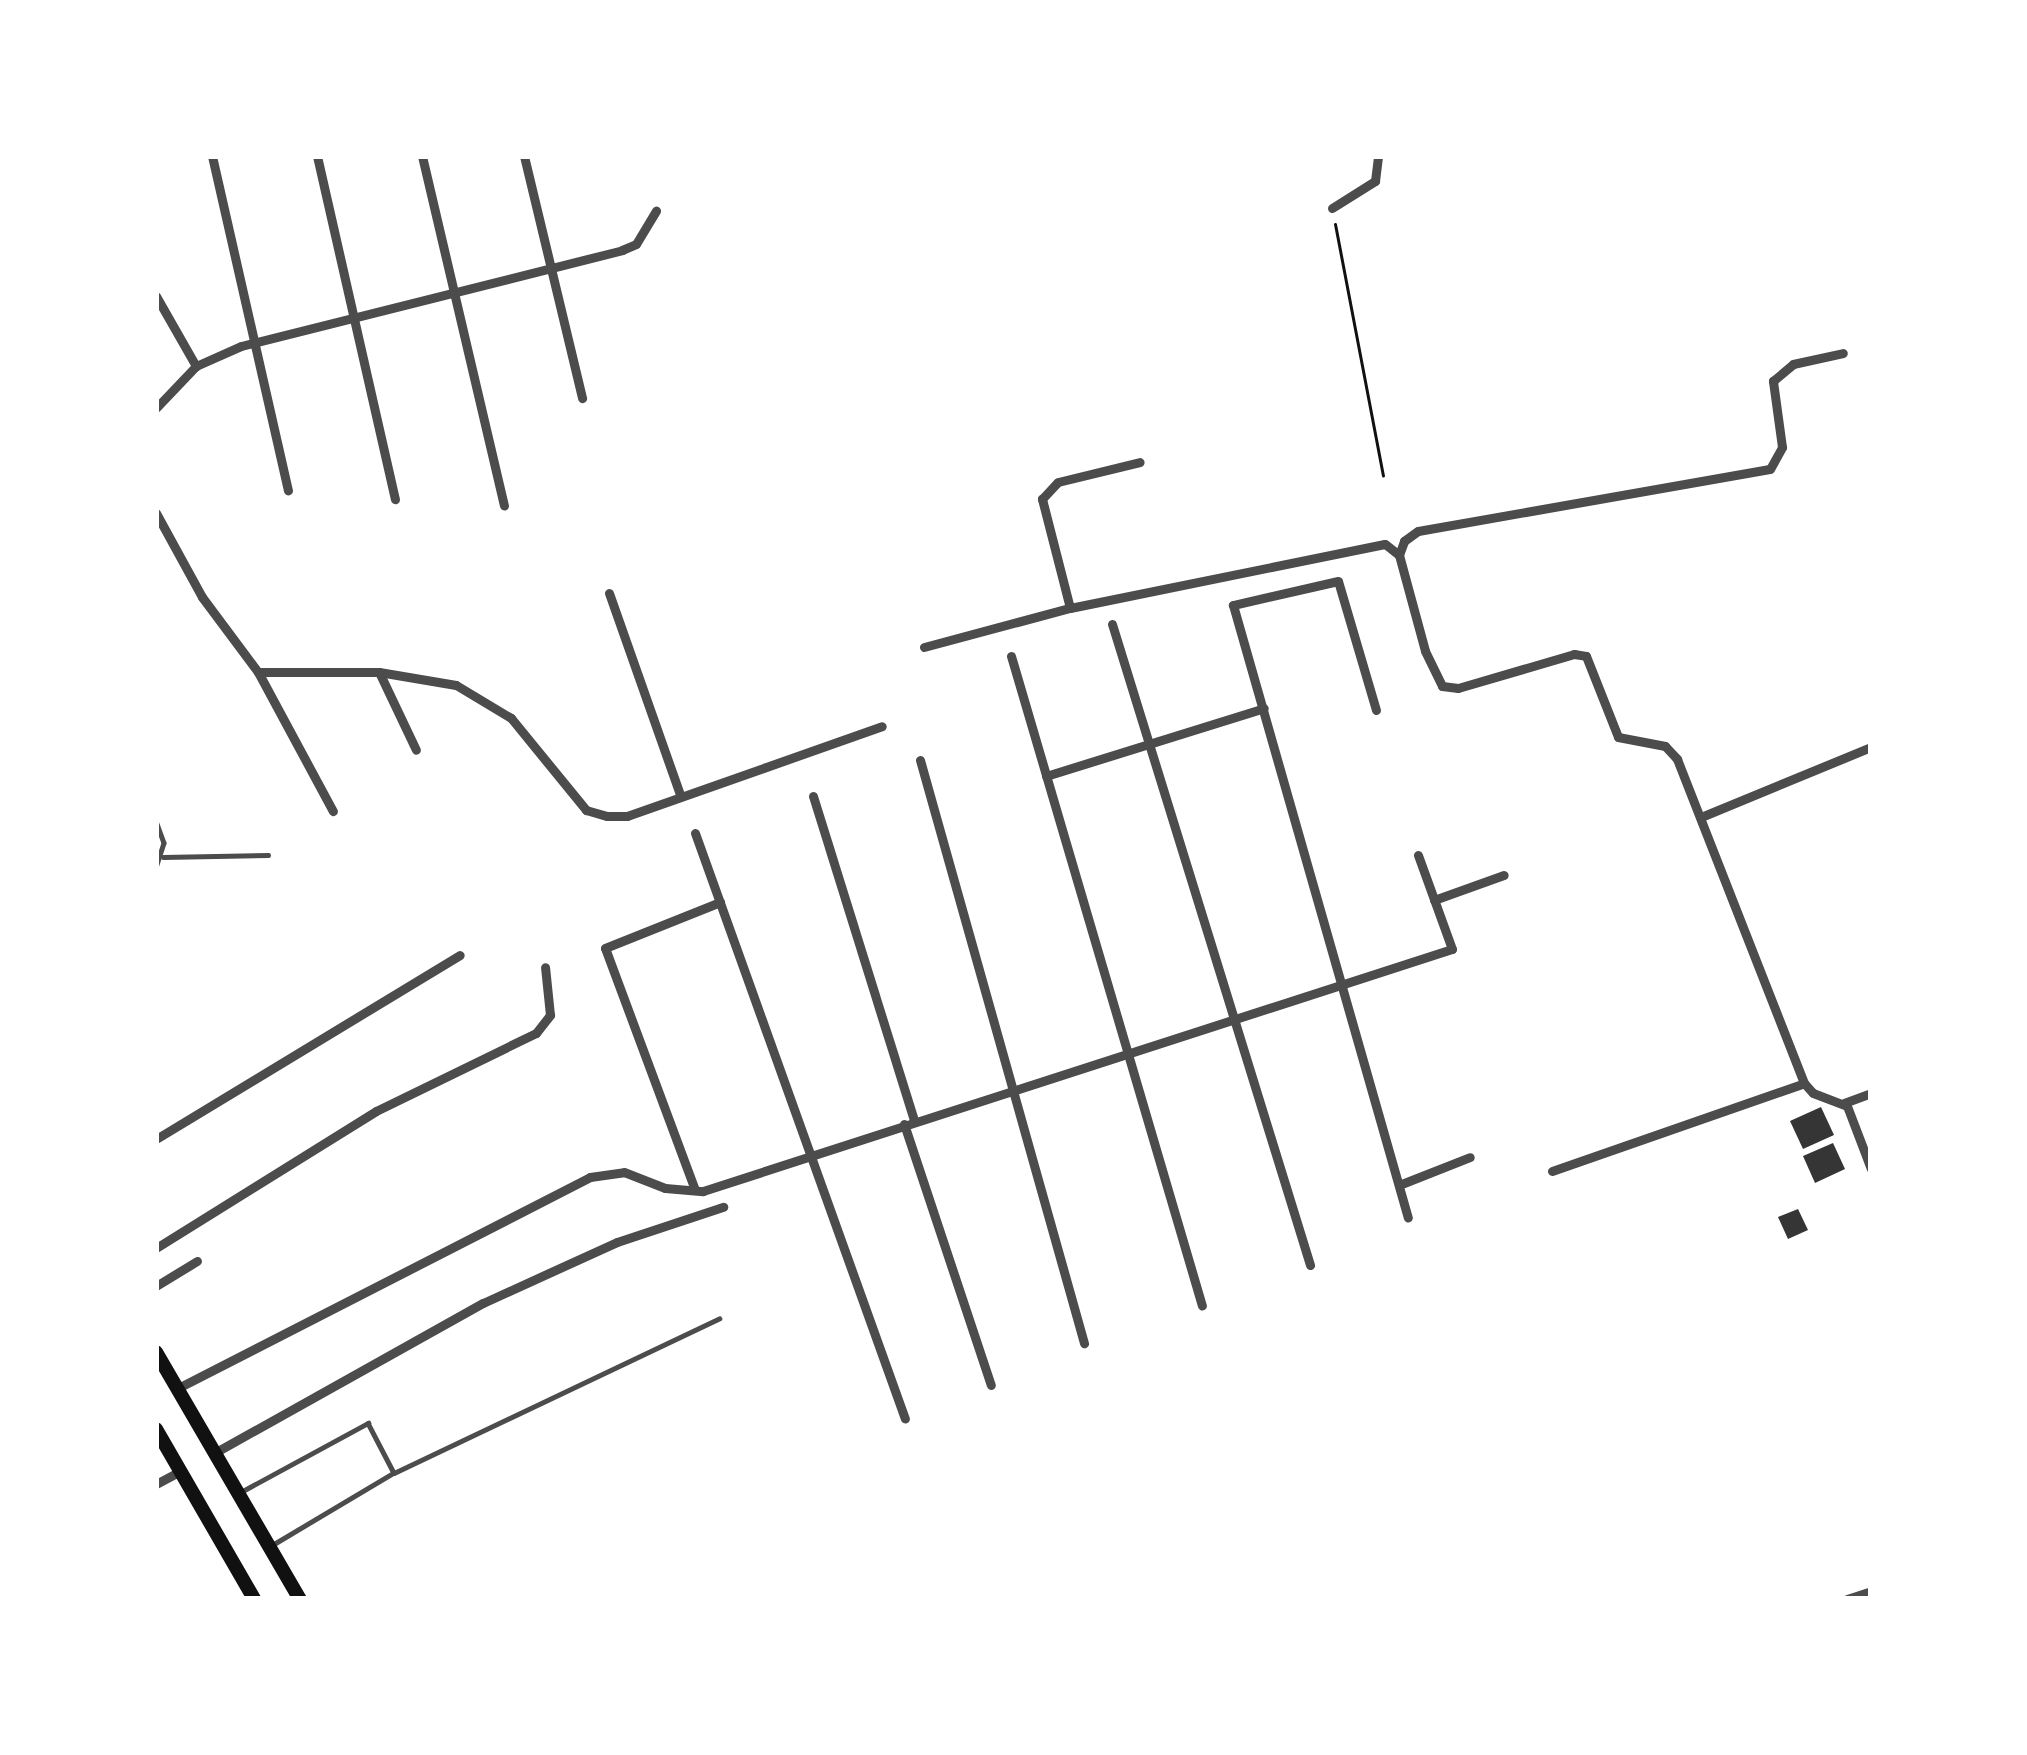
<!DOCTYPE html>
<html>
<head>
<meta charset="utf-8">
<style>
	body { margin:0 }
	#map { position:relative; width:2027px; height:1755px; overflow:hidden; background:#fff; font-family:"PT Sans",sans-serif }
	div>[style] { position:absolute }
	.building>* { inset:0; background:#353535 }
	.path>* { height:3px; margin:-1.5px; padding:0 1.5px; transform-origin:1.5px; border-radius:1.5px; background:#111 }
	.service>* { height:4.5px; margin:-2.25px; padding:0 2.25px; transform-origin:2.25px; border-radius:2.25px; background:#4c4c4c }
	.minor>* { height:9px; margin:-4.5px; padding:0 4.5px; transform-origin:4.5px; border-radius:4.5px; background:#4c4c4c }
	.secondary>* { height:14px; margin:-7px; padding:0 7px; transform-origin:7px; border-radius:7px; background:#111 }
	span { translate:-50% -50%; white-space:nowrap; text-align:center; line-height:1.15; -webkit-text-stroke:9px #fff; paint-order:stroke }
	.frame { position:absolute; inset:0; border:159px solid #fff; pointer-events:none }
</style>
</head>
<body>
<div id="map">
	<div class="building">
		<div style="clip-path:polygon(1821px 1107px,1834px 1135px,1803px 1149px,1790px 1121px)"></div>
		<div style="clip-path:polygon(1833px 1143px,1845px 1169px,1815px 1183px,1803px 1156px)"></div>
		<div style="clip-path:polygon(1798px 1209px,1808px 1230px,1788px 1239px,1778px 1217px)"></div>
	</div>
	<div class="path">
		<div style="left:1335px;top:224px;width:256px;rotate:79.2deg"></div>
	</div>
	<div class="service">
		<div style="left:156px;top:821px;width:23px;rotate:70deg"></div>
		<div style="left:164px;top:843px;width:26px;rotate:108deg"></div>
		<div style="left:163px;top:857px;width:105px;rotate:-1.1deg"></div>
		<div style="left:394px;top:1473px;width:360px;rotate:-25.4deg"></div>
		<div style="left:239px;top:1493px;width:147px;rotate:-28.5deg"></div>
		<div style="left:368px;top:1423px;width:56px;rotate:62.5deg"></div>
		<div style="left:394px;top:1473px;width:141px;rotate:149.2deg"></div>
	</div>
	<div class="minor">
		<div style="left:212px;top:156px;width:343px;rotate:77.2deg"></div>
		<div style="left:317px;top:156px;width:352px;rotate:77.2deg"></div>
		<div style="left:422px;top:156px;width:359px;rotate:76.8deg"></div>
		<div style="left:524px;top:156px;width:249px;rotate:76.5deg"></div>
		<div style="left:1332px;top:208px;width:51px;rotate:-32.1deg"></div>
		<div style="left:1375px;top:181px;width:25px;rotate:-83deg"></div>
		<div style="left:156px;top:296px;width:81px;rotate:60.3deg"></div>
		<div style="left:156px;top:408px;width:58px;rotate:-46.4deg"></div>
		<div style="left:196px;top:366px;width:49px;rotate:-24deg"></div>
		<div style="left:241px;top:346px;width:393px;rotate:-14.1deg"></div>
		<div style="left:622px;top:250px;width:15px;rotate:-23deg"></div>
		<div style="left:636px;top:244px;width:39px;rotate:-59deg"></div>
		<div style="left:156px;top:513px;width:96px;rotate:61.3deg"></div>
		<div style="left:202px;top:597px;width:94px;rotate:53.3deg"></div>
		<div style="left:258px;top:672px;width:121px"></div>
		<div style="left:379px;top:672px;width:78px;rotate:9.6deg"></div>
		<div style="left:456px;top:685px;width:64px;rotate:31deg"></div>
		<div style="left:511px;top:718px;width:119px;rotate:50.8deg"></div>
		<div style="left:586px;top:810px;width:22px;rotate:16deg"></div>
		<div style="left:607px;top:816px;width:20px"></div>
		<div style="left:627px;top:816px;width:270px;rotate:-19.4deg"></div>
		<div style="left:1399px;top:555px;width:15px;rotate:-70deg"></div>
		<div style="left:1404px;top:541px;width:17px;rotate:-36deg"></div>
		<div style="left:1418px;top:531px;width:357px;rotate:-10deg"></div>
		<div style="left:1770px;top:469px;width:25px;rotate:-61deg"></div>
		<div style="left:1782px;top:447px;width:67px;rotate:-97.8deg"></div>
		<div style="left:1773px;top:381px;width:26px;rotate:-40deg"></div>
		<div style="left:1793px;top:364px;width:51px;rotate:-12.4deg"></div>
		<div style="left:609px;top:593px;width:214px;rotate:70.6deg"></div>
		<div style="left:1070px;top:608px;width:321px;rotate:-11.5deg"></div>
		<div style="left:1385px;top:544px;width:18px;rotate:38deg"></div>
		<div style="left:1399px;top:555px;width:99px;rotate:74.8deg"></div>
		<div style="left:1425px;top:651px;width:39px;rotate:64deg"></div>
		<div style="left:1442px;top:686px;width:16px;rotate:7deg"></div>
		<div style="left:1458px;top:688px;width:121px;rotate:-16.3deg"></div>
		<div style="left:1574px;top:654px;width:12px;rotate:9deg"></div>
		<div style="left:1586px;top:656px;width:87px;rotate:68.4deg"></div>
		<div style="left:1618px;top:737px;width:48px;rotate:10.8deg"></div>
		<div style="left:1665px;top:746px;width:18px;rotate:47deg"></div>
		<div style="left:1677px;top:759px;width:348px;rotate:68.6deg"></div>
		<div style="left:1804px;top:1083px;width:13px;rotate:48deg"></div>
		<div style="left:1813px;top:1093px;width:36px;rotate:21deg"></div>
		<div style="left:1847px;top:1106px;width:67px;rotate:69.1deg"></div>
		<div style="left:1112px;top:624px;width:671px;rotate:72.83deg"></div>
		<div style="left:924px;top:647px;width:151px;rotate:-15deg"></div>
		<div style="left:1070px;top:608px;width:113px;rotate:-104.4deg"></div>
		<div style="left:1042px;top:499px;width:23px;rotate:-47deg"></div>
		<div style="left:1058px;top:482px;width:84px;rotate:-13.7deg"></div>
		<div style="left:1011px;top:656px;width:677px;rotate:73.62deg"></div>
		<div style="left:258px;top:672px;width:158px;rotate:61.7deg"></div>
		<div style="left:379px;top:672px;width:86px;rotate:64.6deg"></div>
		<div style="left:1376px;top:710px;width:134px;rotate:-106.4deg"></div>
		<div style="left:1338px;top:581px;width:108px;rotate:167.1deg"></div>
		<div style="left:1233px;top:605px;width:637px;rotate:74.07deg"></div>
		<div style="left:920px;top:760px;width:606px;rotate:74.29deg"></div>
		<div style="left:1046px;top:776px;width:228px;rotate:-17.3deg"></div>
		<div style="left:813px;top:796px;width:340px;rotate:72.7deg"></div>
		<div style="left:1701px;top:817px;width:184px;rotate:-22.4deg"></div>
		<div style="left:695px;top:833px;width:622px;rotate:70.28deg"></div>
		<div style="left:1434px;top:900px;width:74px;rotate:-19.7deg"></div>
		<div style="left:1844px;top:1103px;width:29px;rotate:-20deg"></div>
		<div style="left:904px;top:1124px;width:275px;rotate:71.6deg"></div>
		<div style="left:156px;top:1139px;width:355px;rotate:-31.2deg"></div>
		<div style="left:1552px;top:1171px;width:267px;rotate:-19.2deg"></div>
		<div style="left:1399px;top:1185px;width:76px;rotate:-21.5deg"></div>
		<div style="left:695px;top:1190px;width:258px;rotate:-110.4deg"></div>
		<div style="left:605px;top:948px;width:124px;rotate:-21.8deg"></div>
		<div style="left:156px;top:1248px;width:259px;rotate:-31.9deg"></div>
		<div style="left:376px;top:1111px;width:178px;rotate:-26deg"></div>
		<div style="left:536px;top:1033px;width:23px;rotate:-52deg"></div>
		<div style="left:550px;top:1015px;width:48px;rotate:-95.9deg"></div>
		<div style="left:156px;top:1286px;width:48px;rotate:-31.4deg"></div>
		<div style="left:178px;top:1388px;width:463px;rotate:-27.1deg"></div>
		<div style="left:590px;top:1177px;width:34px;rotate:-8deg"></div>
		<div style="left:624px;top:1172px;width:44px;rotate:21.3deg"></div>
		<div style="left:665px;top:1188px;width:38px;rotate:5deg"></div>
		<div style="left:703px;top:1191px;width:787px;rotate:-17.91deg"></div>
		<div style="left:1452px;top:949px;width:100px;rotate:-109.9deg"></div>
		<div style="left:216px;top:1452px;width:306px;rotate:-29.2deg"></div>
		<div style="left:483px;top:1303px;width:147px;rotate:-24.5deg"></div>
		<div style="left:617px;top:1242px;width:112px;rotate:-18.3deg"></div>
		<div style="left:156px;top:1484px;width:27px;rotate:-28deg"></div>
		<div style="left:1847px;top:1599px;width:25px;rotate:-18deg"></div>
	</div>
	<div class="secondary">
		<div style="left:156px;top:1352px;width:286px;rotate:59.8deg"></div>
		<div style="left:156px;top:1429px;width:196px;rotate:60deg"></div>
	</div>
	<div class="frame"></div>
</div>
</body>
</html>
